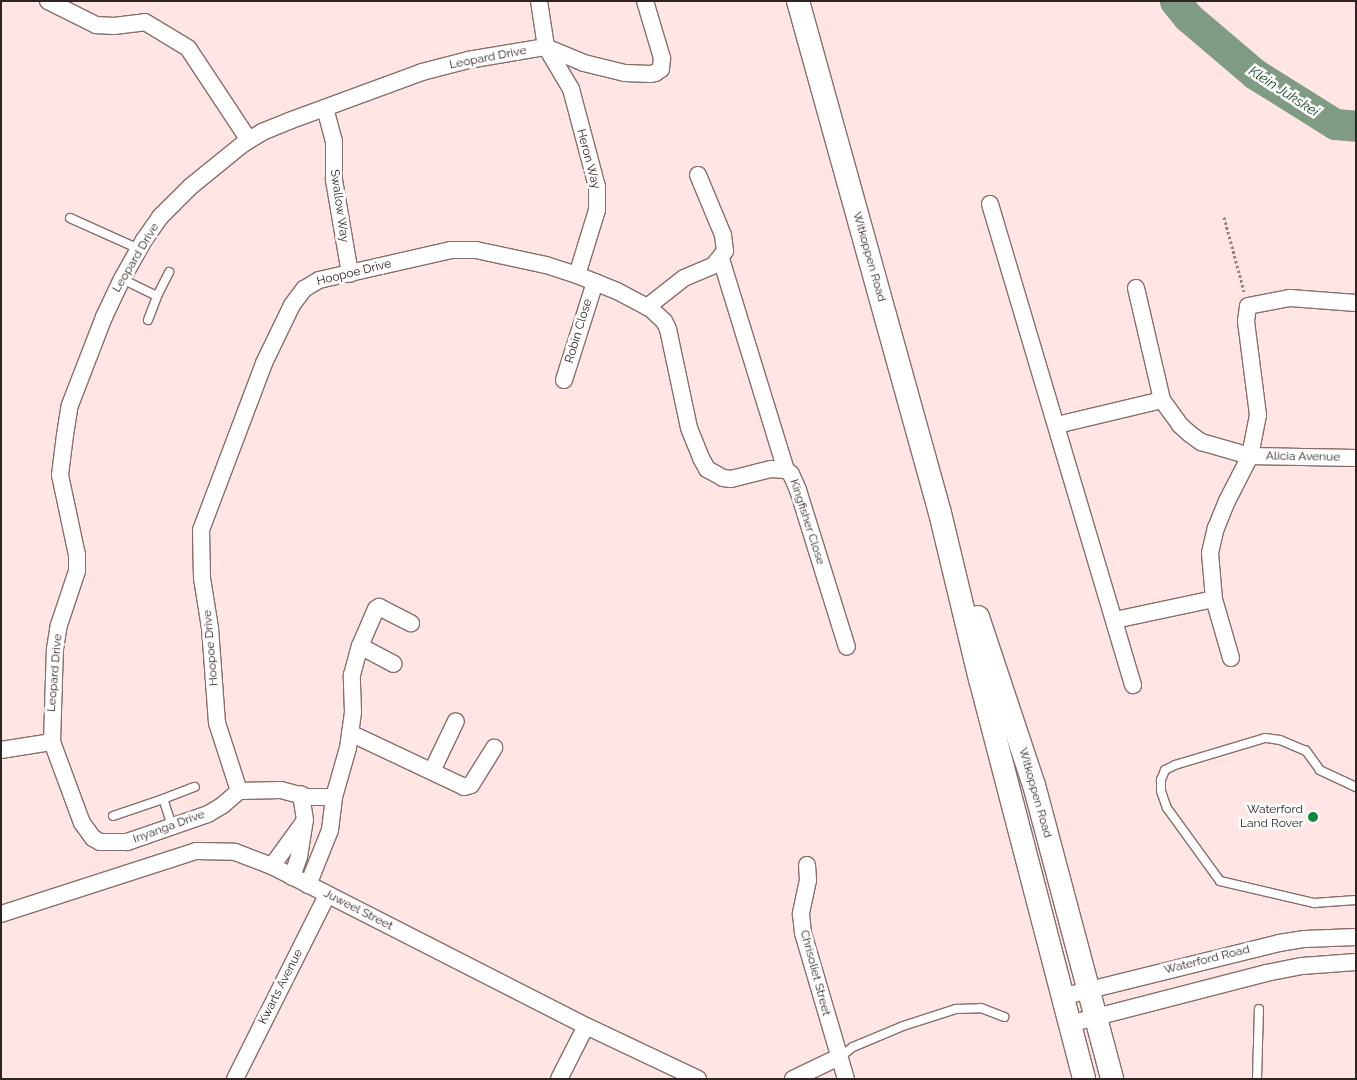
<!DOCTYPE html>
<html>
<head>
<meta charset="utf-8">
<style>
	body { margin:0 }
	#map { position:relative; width:1357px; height:1080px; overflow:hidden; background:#ffe6e4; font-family:Raleway,sans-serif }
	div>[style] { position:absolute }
	.river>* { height:31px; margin:-15.5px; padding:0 15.5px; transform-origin:15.5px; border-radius:15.5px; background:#7f9b84 }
	.path>* { height:3px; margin-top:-1.5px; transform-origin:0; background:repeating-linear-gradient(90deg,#958281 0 2.5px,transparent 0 5px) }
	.roads { filter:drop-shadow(1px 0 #896e6b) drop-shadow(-1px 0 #896e6b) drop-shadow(0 1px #896e6b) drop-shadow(0 -1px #896e6b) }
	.service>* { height:8px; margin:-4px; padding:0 4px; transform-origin:4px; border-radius:4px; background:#fff }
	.minor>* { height:16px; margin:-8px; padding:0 8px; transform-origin:8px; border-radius:8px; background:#fff }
	.secondary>* { height:22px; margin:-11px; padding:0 11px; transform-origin:11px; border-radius:11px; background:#fff }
	.dots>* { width:14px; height:14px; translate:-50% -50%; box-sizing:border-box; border:2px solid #fff; border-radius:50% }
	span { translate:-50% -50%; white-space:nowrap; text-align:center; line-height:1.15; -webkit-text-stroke:5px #fff; paint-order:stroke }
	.street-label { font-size:12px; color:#302423 }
	.poi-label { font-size:12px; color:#302423 }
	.right { translate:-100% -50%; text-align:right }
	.water-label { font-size:14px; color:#184725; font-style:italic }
	.frame { position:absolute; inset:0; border:2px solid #302423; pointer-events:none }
</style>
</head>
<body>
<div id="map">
	<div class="river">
		<div style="left:1175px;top:1px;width:21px;rotate:51deg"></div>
		<div style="left:1188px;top:17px;width:88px;rotate:40.4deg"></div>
		<div style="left:1255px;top:74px;width:94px;rotate:32deg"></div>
		<div style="left:1335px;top:124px;width:21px;rotate:5deg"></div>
	</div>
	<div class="path">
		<div style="left:1224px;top:217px;width:77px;rotate:74.9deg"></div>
	</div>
	<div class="roads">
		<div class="service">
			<div style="left:70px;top:218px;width:76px;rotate:24.2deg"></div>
			<div style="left:122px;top:279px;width:39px;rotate:26deg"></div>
			<div style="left:157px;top:296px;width:27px;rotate:-63deg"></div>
			<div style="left:148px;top:320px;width:26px;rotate:-69deg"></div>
			<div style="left:1356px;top:787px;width:40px;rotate:-155deg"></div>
			<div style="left:1320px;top:770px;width:24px;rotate:-126deg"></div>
			<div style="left:1306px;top:751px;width:28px;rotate:-157deg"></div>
			<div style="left:1280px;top:740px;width:15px;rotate:-172deg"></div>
			<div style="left:1265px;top:738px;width:94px;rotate:163.3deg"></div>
			<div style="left:1175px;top:765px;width:11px;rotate:153deg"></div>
			<div style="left:1165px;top:770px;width:11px;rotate:112deg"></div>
			<div style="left:1161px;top:780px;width:11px;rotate:90deg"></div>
			<div style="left:1161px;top:791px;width:18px;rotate:71deg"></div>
			<div style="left:1167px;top:808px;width:90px;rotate:54deg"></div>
			<div style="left:1220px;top:881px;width:97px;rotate:13.2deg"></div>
			<div style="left:1314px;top:903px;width:42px;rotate:-4.1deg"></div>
			<div style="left:113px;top:816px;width:53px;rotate:-18.8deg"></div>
			<div style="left:172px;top:826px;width:28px;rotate:-108deg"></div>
			<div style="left:163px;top:799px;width:34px;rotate:-21deg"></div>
			<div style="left:840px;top:1057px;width:16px;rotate:-38deg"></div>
			<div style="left:853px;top:1047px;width:54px;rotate:-22.8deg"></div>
			<div style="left:903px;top:1026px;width:56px;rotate:-17.8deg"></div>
			<div style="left:956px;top:1009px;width:25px;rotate:-2deg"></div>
			<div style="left:981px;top:1008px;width:25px;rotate:21deg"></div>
			<div style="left:1257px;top:1079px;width:70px;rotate:-88.4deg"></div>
		</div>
		<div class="minor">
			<div style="left:48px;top:1px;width:54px;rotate:26.6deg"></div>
			<div style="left:96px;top:25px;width:18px;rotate:3deg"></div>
			<div style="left:114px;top:26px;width:31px;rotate:-7deg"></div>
			<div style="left:145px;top:22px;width:50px;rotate:31.2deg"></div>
			<div style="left:188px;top:48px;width:110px;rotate:56.5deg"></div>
			<div style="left:539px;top:1px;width:47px;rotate:81.3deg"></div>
			<div style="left:546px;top:47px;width:49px;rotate:59.2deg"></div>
			<div style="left:571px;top:89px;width:101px;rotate:75.1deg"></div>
			<div style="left:597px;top:187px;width:23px;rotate:90deg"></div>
			<div style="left:597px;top:210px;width:68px;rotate:107.1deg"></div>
			<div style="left:325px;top:108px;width:34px;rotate:75deg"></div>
			<div style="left:334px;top:141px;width:39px;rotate:90deg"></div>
			<div style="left:334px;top:180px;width:95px;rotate:80.3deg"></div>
			<div style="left:990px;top:204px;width:502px;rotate:73.44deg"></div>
			<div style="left:721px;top:259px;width:221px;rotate:72.9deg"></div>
			<div style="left:1136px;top:288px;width:115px;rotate:76.9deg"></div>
			<div style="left:1162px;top:400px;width:31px;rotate:54deg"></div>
			<div style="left:1180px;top:425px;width:13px;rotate:42deg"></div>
			<div style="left:1190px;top:434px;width:14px;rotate:36deg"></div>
			<div style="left:1201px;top:442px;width:51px;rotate:15.9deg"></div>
			<div style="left:1250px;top:456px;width:106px;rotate:1.1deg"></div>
			<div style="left:647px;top:307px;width:47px;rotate:-38.1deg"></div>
			<div style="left:684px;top:278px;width:33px;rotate:-23deg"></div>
			<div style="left:714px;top:265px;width:18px;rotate:-52deg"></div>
			<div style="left:725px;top:251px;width:16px;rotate:-97deg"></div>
			<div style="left:723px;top:235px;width:65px;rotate:-112.6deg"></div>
			<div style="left:564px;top:380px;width:103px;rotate:-72.4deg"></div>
			<div style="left:1057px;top:425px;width:108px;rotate:-13.4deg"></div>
			<div style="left:1115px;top:620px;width:101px;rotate:-12deg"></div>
			<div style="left:360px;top:646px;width:38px;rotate:28deg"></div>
			<div style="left:1231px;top:658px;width:61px;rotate:-106.1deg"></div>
			<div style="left:1214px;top:599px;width:46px;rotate:-95deg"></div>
			<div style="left:1210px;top:553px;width:26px;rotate:-77deg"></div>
			<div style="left:1216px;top:528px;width:27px;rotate:-68deg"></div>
			<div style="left:1226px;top:503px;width:53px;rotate:-62.9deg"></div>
			<div style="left:1250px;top:456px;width:42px;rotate:-79deg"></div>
			<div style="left:1258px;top:415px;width:95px;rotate:-97.3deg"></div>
			<div style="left:1246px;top:321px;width:15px;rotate:-82deg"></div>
			<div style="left:1248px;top:306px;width:43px;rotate:-10.8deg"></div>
			<div style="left:1290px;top:298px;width:66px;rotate:4.3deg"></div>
			<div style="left:350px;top:733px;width:126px;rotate:25.3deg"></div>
			<div style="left:464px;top:787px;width:7px;rotate:-16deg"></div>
			<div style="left:471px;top:785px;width:44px;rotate:-58.1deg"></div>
			<div style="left:1px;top:750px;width:52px;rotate:-8.9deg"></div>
			<div style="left:432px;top:771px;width:55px;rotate:-64.4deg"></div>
			<div style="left:239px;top:791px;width:21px;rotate:139deg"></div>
			<div style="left:223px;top:805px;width:17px;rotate:149deg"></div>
			<div style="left:208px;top:814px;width:86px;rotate:160.9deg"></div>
			<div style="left:127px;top:842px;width:27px;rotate:180deg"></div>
			<div style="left:100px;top:842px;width:8px;rotate:-150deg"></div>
			<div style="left:93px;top:838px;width:19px;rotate:-126deg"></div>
			<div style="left:82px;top:823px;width:86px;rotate:-110.3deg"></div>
			<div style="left:52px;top:742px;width:93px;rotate:-88.2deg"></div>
			<div style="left:55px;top:649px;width:24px;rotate:-81deg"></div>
			<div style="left:59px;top:625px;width:57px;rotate:-71.6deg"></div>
			<div style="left:77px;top:571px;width:16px;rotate:-90deg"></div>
			<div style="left:77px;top:555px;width:82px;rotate:-102deg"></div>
			<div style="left:60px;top:475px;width:40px;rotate:-82.9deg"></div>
			<div style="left:65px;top:435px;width:30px;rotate:-81deg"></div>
			<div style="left:70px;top:405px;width:94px;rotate:-68.9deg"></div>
			<div style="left:104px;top:317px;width:42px;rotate:-64.7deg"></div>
			<div style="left:122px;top:279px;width:45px;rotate:-60.6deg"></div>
			<div style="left:144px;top:240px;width:28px;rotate:-55deg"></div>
			<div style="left:160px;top:217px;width:42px;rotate:-45deg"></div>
			<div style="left:190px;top:187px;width:68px;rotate:-39.1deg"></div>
			<div style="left:243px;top:144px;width:22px;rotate:-32deg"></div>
			<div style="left:262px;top:132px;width:29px;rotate:-22deg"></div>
			<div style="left:289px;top:121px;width:142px;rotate:-20.2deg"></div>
			<div style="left:422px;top:72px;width:48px;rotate:-14.6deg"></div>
			<div style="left:468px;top:60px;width:79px;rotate:-9.5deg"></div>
			<div style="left:546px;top:47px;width:41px;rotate:22.8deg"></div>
			<div style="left:584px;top:63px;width:42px;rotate:13.7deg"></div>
			<div style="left:625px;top:73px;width:26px;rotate:2deg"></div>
			<div style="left:651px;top:74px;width:4px;rotate:-14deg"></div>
			<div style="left:655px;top:73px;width:7px;rotate:-34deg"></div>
			<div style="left:661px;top:69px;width:11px;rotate:-85deg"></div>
			<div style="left:662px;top:58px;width:59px;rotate:-106.6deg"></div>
			<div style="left:239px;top:791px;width:71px;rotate:-107.9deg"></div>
			<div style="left:217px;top:723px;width:95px;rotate:-94.2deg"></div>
			<div style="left:210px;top:628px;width:51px;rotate:-99.1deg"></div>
			<div style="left:202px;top:578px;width:48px;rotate:-91.2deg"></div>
			<div style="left:201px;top:530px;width:178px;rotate:-69.3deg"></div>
			<div style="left:264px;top:363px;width:64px;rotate:-64.2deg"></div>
			<div style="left:292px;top:305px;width:20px;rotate:-53deg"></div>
			<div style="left:304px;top:289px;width:17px;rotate:-31deg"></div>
			<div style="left:319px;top:280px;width:135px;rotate:-12.8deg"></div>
			<div style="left:451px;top:250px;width:25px"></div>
			<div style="left:476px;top:250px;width:72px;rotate:12.1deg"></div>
			<div style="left:546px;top:265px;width:33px;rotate:18deg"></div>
			<div style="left:577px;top:275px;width:43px;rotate:21.8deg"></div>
			<div style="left:617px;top:291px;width:40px;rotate:28deg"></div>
			<div style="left:652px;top:310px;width:16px;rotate:43deg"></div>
			<div style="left:664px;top:321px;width:9px;rotate:63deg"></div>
			<div style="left:668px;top:329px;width:101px;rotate:78deg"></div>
			<div style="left:689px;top:428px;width:32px;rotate:68deg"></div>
			<div style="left:701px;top:458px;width:13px;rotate:61deg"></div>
			<div style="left:707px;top:469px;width:18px;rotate:29deg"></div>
			<div style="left:723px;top:478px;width:8px;rotate:7deg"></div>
			<div style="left:731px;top:479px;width:41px;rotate:-14deg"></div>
			<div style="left:771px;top:469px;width:15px;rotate:4deg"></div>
			<div style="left:786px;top:470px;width:6px;rotate:39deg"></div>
			<div style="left:791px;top:474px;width:17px;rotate:66deg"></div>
			<div style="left:798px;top:490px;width:164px;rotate:72.7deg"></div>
			<div style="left:239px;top:791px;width:42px;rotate:-1.4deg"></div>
			<div style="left:281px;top:790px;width:27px;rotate:15deg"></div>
			<div style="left:307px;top:797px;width:27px"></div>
			<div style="left:807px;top:865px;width:15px;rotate:86deg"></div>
			<div style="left:808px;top:880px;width:35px;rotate:102deg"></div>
			<div style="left:801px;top:914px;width:19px;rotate:84deg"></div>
			<div style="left:803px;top:933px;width:152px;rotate:73.6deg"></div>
			<div style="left:272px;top:866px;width:54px;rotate:-54deg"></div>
			<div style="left:292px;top:877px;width:21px;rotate:-71deg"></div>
			<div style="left:299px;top:857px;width:37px;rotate:-81deg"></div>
			<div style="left:305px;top:820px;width:26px;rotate:-99deg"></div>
			<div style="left:308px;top:885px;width:59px;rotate:-68.2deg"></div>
			<div style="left:330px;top:830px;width:33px;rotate:-83deg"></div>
			<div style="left:334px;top:797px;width:51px;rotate:-74.1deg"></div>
			<div style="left:348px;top:748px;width:36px;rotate:-82deg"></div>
			<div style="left:353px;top:712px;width:37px;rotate:-92deg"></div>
			<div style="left:352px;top:675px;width:30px;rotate:-75deg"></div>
			<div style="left:360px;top:646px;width:40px;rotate:-66.6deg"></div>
			<div style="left:376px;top:609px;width:4px;rotate:-34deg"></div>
			<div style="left:379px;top:607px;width:36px;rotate:27deg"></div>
			<div style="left:1px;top:914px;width:205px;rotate:-17.9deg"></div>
			<div style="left:196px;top:851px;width:39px;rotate:1deg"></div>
			<div style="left:235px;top:852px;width:40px;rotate:21deg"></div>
			<div style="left:272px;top:866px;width:352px;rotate:27deg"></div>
			<div style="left:586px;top:1026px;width:124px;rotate:25.3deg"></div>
			<div style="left:1061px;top:997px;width:225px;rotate:-13.9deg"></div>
			<div style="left:1279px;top:943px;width:26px;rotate:-9deg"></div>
			<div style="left:1305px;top:939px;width:51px;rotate:-2.2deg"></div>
			<div style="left:1069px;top:1024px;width:203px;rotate:-14.5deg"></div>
			<div style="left:1266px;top:973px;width:37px;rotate:-11deg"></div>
			<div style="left:1302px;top:966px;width:54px;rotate:-4.2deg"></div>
			<div style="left:235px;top:1079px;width:206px;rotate:-63.4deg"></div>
			<div style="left:559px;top:1079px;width:59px;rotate:-63deg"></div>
			<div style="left:793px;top:1079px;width:51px;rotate:-25.6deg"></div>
		</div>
		<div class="secondary">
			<div style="left:798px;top:1px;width:531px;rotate:74.5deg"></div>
			<div style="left:940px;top:513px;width:171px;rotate:76.5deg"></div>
			<div style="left:980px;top:679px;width:413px;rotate:75.4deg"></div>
			<div style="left:978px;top:617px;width:177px;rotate:71.6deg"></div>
			<div style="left:1034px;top:785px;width:304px;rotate:75.1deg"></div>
		</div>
	</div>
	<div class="dots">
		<div style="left:1313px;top:817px;background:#0f843d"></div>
	</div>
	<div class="street-label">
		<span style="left:488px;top:58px;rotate:-11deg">Leopard Drive</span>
		<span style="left:588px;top:159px;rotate:75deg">Heron Way</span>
		<span style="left:339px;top:206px;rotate:82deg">Swallow Way</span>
		<span style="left:869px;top:257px;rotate:74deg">Witkoppen Road</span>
		<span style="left:136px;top:258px;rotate:-59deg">Leopard Drive</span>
		<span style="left:354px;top:273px;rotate:-14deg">Hoopoe Drive</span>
		<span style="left:579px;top:331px;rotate:-73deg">Robin Close</span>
		<span style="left:1303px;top:457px;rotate:1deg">Alicia Avenue</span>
		<span style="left:807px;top:522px;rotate:72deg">Kingfisher Close</span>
		<span style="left:211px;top:648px;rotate:-95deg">Hoopoe Drive</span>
		<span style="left:55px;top:673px;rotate:-85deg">Leopard Drive</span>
		<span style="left:1035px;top:793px;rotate:74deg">Witkoppen Road</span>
		<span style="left:169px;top:827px;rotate:-20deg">Inyanga Drive</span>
		<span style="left:358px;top:910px;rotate:27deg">Juweel Street</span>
		<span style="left:1207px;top:960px;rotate:-14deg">Waterford Road</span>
		<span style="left:815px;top:973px;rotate:75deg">Chrisoliet Street</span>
		<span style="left:281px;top:987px;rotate:-63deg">Kwarts Avenue</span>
	</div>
	<div class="poi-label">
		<span class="right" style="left:1303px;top:817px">Waterford<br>Land Rover</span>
	</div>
	<div class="water-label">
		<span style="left:1284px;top:91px;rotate:33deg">Klein Jukskei</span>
	</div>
	<div class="frame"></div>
</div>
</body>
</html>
